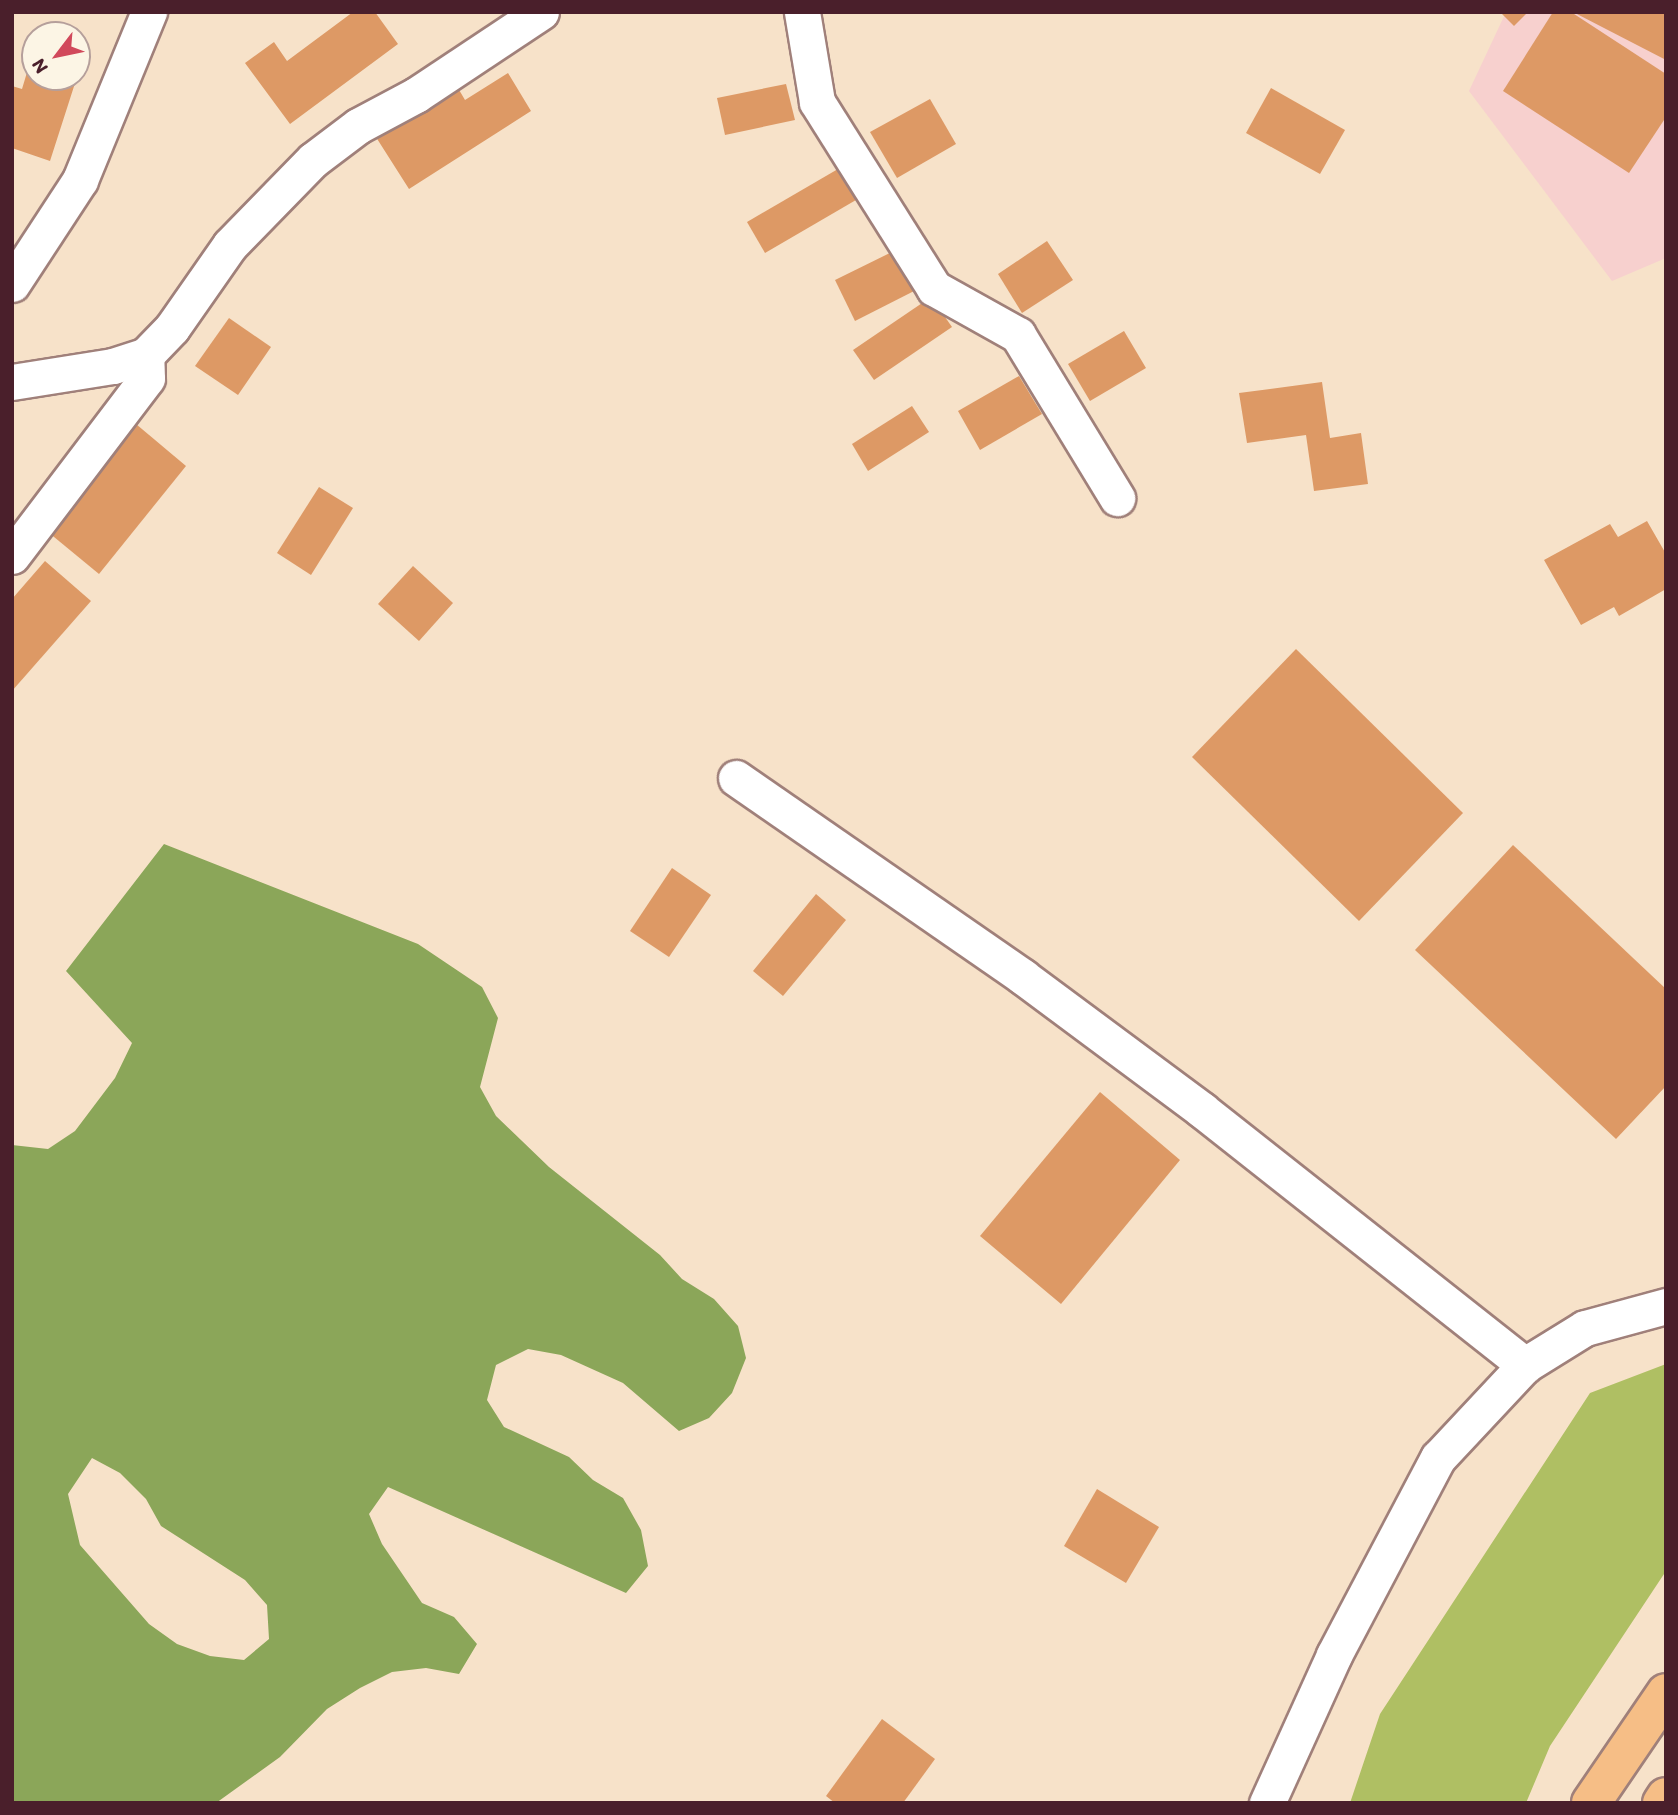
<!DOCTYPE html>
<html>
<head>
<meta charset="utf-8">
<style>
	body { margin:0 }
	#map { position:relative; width:1678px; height:1815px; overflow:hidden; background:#f7e2c9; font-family:Itim,sans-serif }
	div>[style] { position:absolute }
	.built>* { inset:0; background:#f7d0ce }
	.green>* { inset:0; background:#afbf63 }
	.forest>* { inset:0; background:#8ba659 }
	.building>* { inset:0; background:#dd9965 }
	.roads { filter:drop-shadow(2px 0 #a0807a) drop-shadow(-2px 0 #a0807a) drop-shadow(0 2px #a0807a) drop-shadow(0 -2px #a0807a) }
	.minor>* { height:35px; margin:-17.5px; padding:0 17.5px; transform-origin:17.5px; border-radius:17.5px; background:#fff }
	.trunk>* { height:38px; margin:-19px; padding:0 19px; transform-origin:19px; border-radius:19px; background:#f6be86 }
	span { translate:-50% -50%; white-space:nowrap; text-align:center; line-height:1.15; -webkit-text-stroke:5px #fcf5e5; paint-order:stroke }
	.frame { position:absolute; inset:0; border:14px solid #4a1f2b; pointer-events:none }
	.north { position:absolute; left:21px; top:21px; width:70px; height:70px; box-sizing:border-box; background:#fcf5e5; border:2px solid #b59f9b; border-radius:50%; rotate:238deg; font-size:19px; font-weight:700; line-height:28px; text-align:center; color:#4a1f2b }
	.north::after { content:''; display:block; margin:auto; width:24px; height:32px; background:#d1495b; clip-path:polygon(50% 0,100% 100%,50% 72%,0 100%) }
</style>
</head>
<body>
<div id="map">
	<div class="built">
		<div style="clip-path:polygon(1506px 12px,1666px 12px,1666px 258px,1612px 281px,1469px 91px)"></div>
	</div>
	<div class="green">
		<div style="clip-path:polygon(1666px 1364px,1666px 1571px,1550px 1746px,1526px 1803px,1350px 1803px,1380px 1714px,1590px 1393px)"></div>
	</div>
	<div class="forest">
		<div style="clip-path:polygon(evenodd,164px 844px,418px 944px,482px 987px,498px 1018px,480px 1087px,496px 1116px,549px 1167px,660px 1255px,682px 1279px,714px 1299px,738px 1326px,746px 1358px,732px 1393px,709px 1418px,679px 1431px,623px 1383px,561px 1355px,528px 1349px,496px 1365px,487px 1400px,504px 1427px,569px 1457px,593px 1480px,623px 1498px,641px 1530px,648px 1566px,626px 1593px,388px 1487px,369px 1514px,382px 1544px,422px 1603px,454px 1617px,477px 1644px,459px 1674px,426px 1668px,392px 1672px,360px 1688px,327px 1709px,280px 1757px,216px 1803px,12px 1803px,12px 1145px,48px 1149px,75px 1131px,115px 1078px,132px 1043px,66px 971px,164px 844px,92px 1458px,120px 1473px,146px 1499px,161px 1526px,245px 1580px,267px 1605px,269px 1639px,244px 1660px,210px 1656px,177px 1644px,149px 1624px,80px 1545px,68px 1494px,92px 1458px)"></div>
	</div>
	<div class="building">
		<div style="clip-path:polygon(353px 12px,375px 12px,398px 44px,290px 124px,245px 63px,274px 42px,287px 61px)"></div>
		<div style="clip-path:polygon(1500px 12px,1528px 12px,1514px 26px)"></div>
		<div style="clip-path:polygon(1553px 12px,1571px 12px,1666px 74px,1666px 117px,1629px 173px,1503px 91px)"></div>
		<div style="clip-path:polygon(1573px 12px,1666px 12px,1666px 60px)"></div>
		<div style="clip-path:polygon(34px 49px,35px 77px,77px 77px,50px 161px,12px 148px,12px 86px,22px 89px)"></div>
		<div style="clip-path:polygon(508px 73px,531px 111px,409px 189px,374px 134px,455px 83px,465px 100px)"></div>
		<div style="clip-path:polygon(786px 84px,795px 120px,725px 135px,717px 98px)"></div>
		<div style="clip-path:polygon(1271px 88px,1345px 130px,1320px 174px,1246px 133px)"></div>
		<div style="clip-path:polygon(930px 99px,956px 144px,897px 178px,870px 132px)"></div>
		<div style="clip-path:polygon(850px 162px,868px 193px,765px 253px,747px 222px)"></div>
		<div style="clip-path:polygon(1047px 241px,1073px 280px,1022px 313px,998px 274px)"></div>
		<div style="clip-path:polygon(900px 248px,920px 288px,855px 321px,835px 280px)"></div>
		<div style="clip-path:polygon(931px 297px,952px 327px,874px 380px,853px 350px)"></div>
		<div style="clip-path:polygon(229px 318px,271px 347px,238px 395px,195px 366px)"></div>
		<div style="clip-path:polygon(1124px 331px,1146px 368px,1090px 401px,1068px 364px)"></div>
		<div style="clip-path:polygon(1019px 376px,1042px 414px,980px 450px,958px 411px)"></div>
		<div style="clip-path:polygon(1322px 382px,1330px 438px,1361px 433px,1368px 484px,1314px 491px,1306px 435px,1247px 443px,1239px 393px)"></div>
		<div style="clip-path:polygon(912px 406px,929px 432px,868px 471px,852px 444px)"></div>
		<div style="clip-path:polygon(136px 424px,186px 466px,99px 574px,48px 532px)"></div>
		<div style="clip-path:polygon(319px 487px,353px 508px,311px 575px,277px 553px)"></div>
		<div style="clip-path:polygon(1647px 521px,1666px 554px,1666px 589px,1619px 616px,1614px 607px,1581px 625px,1544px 560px,1610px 524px,1618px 537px)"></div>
		<div style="clip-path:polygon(45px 561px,91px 601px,12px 691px,12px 599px)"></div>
		<div style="clip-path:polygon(413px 566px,453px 603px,419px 641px,378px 604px)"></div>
		<div style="clip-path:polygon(1296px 649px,1463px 813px,1359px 921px,1192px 757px)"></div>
		<div style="clip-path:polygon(1513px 845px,1666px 989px,1666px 1086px,1616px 1139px,1415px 950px)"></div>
		<div style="clip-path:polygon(672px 868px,711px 895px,669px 957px,630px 931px)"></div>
		<div style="clip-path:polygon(816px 894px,846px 920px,783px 996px,753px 971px)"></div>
		<div style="clip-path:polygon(1100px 1092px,1180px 1160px,1061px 1304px,980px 1236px)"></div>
		<div style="clip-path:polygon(1097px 1489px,1159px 1527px,1126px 1583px,1064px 1546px)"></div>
		<div style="clip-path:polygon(882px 1719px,935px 1759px,903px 1803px,835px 1803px,826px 1796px)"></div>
	</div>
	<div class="roads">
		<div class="minor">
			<div style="left:802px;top:12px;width:91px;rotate:80.5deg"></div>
			<div style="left:817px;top:102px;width:220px;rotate:57.8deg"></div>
			<div style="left:934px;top:288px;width:96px;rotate:29.2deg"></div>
			<div style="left:1018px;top:335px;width:191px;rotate:58.7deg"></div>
			<div style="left:12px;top:284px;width:124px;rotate:-56.8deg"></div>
			<div style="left:80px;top:180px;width:182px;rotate:-67.7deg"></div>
			<div style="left:12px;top:382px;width:102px;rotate:-9deg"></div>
			<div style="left:113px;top:366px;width:35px;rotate:-18deg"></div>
			<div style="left:146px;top:355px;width:37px;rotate:-46deg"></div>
			<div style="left:172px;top:328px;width:101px;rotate:-55.1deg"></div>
			<div style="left:230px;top:245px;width:119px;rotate:-45.7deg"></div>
			<div style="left:313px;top:160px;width:56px;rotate:-37.1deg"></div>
			<div style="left:358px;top:126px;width:66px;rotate:-28.1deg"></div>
			<div style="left:416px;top:95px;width:150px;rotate:-33.6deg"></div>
			<div style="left:12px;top:556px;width:223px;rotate:-52.8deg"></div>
			<div style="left:147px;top:378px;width:23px;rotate:-92deg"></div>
			<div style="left:736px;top:778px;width:349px;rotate:34.7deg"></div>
			<div style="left:1023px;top:977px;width:223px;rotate:36.6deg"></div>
			<div style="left:1202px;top:1110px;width:412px;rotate:38.3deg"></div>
			<div style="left:1267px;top:1803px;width:162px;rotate:-65.6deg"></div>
			<div style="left:1334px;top:1655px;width:223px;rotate:-62.2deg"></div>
			<div style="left:1438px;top:1458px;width:127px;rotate:-46.9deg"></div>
			<div style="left:1525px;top:1365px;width:70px;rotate:-31.7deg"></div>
			<div style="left:1585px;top:1328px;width:84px;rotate:-15.2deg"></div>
		</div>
		<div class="trunk">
			<div style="left:1591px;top:1803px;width:133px;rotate:-55.7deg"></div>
			<div style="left:1662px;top:1803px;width:7px;rotate:-56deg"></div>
		</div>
	</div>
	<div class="frame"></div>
	<div class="north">N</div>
</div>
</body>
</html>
